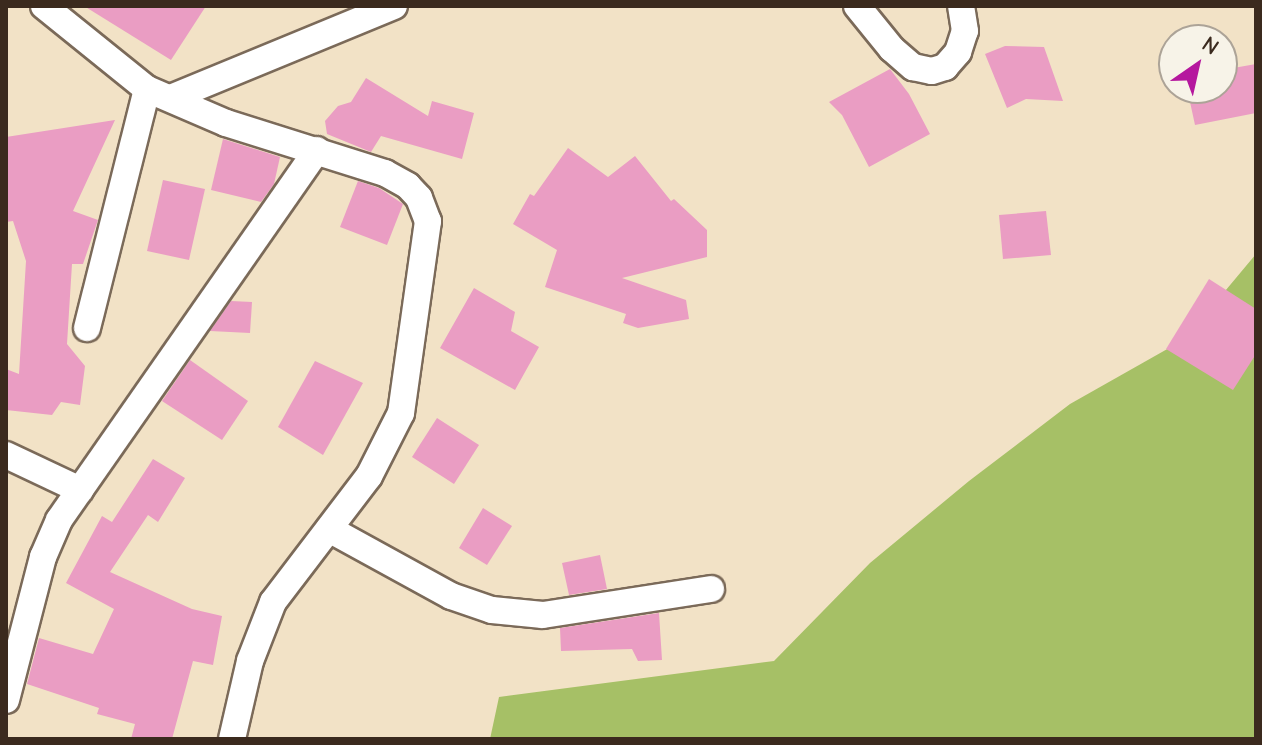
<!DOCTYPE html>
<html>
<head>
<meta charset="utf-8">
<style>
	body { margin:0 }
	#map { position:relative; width:1262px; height:745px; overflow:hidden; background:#f2e2c6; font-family:"Comic Neue",sans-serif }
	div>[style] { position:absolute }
	.green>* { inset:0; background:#a6c066 }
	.building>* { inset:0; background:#ea9dc3 }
	.roads { filter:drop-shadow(2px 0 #7b6a59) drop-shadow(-2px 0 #7b6a59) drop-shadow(0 2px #7b6a59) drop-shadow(0 -2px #7b6a59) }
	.minor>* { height:26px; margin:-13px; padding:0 13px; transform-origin:13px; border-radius:13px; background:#fff }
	span { translate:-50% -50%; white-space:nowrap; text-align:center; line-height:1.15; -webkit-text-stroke:6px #f7f3e8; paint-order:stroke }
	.frame { position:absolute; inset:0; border:8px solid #3b2a1e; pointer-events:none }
	.north { position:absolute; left:1158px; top:24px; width:80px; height:80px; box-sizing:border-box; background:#f7f3e8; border:2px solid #aca397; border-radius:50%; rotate:34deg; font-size:22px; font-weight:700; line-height:32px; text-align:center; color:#3b2a1e }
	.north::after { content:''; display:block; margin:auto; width:28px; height:36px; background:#b5179e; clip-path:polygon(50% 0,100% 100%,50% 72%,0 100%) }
</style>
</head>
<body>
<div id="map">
	<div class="green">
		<div style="clip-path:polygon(1256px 254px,1256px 739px,490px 739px,499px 697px,774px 661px,870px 563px,969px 481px,1070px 404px,1185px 339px)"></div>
	</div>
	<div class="building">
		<div style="clip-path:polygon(84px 6px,206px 6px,171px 60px)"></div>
		<div style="clip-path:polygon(1005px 46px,1044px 47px,1063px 101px,1026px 99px,1007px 108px,985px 54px)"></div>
		<div style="clip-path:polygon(1256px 64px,1256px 113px,1195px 125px,1187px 88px,1222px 88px,1222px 70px)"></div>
		<div style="clip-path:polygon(890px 69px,909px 94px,930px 134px,869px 167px,842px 115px,829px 102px)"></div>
		<div style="clip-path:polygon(366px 78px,428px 116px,432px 101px,474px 113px,462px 159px,381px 136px,371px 152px,327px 134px,325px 121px,338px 106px,351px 102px)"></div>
		<div style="clip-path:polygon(115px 120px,73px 211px,98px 220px,83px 264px,72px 264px,67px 344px,85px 366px,80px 405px,61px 402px,52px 415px,6px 410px,6px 369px,19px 374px,26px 261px,13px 221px,6px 222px,6px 137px)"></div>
		<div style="clip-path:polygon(223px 139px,280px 157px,274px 184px,261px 202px,211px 190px)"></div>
		<div style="clip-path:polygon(568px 148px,608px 177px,635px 156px,671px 201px,674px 199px,707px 230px,707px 257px,622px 278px,686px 300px,689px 319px,638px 328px,623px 323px,626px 314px,545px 287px,557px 250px,513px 224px,530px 194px,534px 196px)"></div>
		<div style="clip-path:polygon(163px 180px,205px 189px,189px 260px,147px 251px)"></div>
		<div style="clip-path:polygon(358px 181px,379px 188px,403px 204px,387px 245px,340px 227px)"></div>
		<div style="clip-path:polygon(1046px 211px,1051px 255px,1003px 259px,999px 215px)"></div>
		<div style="clip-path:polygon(1209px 279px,1256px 309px,1256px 354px,1233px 390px,1166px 349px)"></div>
		<div style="clip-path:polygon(474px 288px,515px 312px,511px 331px,539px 347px,515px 390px,440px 348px)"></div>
		<div style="clip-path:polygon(231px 301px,252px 302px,250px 333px,210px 331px)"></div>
		<div style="clip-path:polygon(190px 360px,248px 401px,222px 440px,162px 401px)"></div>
		<div style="clip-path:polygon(315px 361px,363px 383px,323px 455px,278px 427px)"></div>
		<div style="clip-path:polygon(437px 418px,479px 445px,454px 484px,412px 457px)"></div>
		<div style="clip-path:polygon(153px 459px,185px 478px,158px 522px,148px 515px,110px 572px,192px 609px,222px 616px,213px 665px,193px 661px,172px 739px,131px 739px,135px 724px,97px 714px,99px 708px,27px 684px,39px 638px,93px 654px,114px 609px,66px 583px,102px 516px,112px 522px)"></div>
		<div style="clip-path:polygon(483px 508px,512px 526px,487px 565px,459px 548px)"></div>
		<div style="clip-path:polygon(600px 555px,607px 589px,569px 595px,562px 563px)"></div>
		<div style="clip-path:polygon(659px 613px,662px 660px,638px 661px,632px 649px,561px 651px,560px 628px)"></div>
	</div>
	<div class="roads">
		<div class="minor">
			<div style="left:44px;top:6px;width:132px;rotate:38.9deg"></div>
			<div style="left:147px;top:89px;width:86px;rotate:23.3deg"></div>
			<div style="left:226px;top:123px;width:167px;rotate:17.5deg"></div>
			<div style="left:385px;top:173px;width:26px;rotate:29deg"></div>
			<div style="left:408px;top:186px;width:16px;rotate:47deg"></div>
			<div style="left:419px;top:198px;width:25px;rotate:69deg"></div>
			<div style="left:428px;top:221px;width:194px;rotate:98deg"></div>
			<div style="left:401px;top:413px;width:71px;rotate:116.9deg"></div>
			<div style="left:369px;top:476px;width:158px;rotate:127.3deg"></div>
			<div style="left:273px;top:602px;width:63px;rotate:111.3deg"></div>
			<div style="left:250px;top:661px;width:80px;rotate:103deg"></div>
			<div style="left:857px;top:6px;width:55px;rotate:50.9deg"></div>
			<div style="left:892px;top:49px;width:28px;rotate:41deg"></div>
			<div style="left:913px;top:67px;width:19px;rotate:12deg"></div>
			<div style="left:932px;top:71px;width:14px;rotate:-17deg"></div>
			<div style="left:945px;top:67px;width:20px;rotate:-49deg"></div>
			<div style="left:958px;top:52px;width:22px;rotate:-72deg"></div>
			<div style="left:965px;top:31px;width:25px;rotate:-99deg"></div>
			<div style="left:173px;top:97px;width:239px;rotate:-22.4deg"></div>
			<div style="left:87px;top:328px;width:246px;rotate:-75.9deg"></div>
			<div style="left:6px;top:455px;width:82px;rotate:25.3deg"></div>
			<div style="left:329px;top:529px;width:139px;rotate:28.8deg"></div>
			<div style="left:451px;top:596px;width:43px;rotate:18.9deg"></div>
			<div style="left:492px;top:610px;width:51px;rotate:5.6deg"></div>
			<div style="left:543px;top:615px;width:170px;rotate:-8.8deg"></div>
			<div style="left:6px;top:700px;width:148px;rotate:-75.5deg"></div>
			<div style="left:43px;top:557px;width:40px;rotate:-66.6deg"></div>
			<div style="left:59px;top:520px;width:451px;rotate:-55.1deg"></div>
		</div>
	</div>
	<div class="frame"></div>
	<div class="north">N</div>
</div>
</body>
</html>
